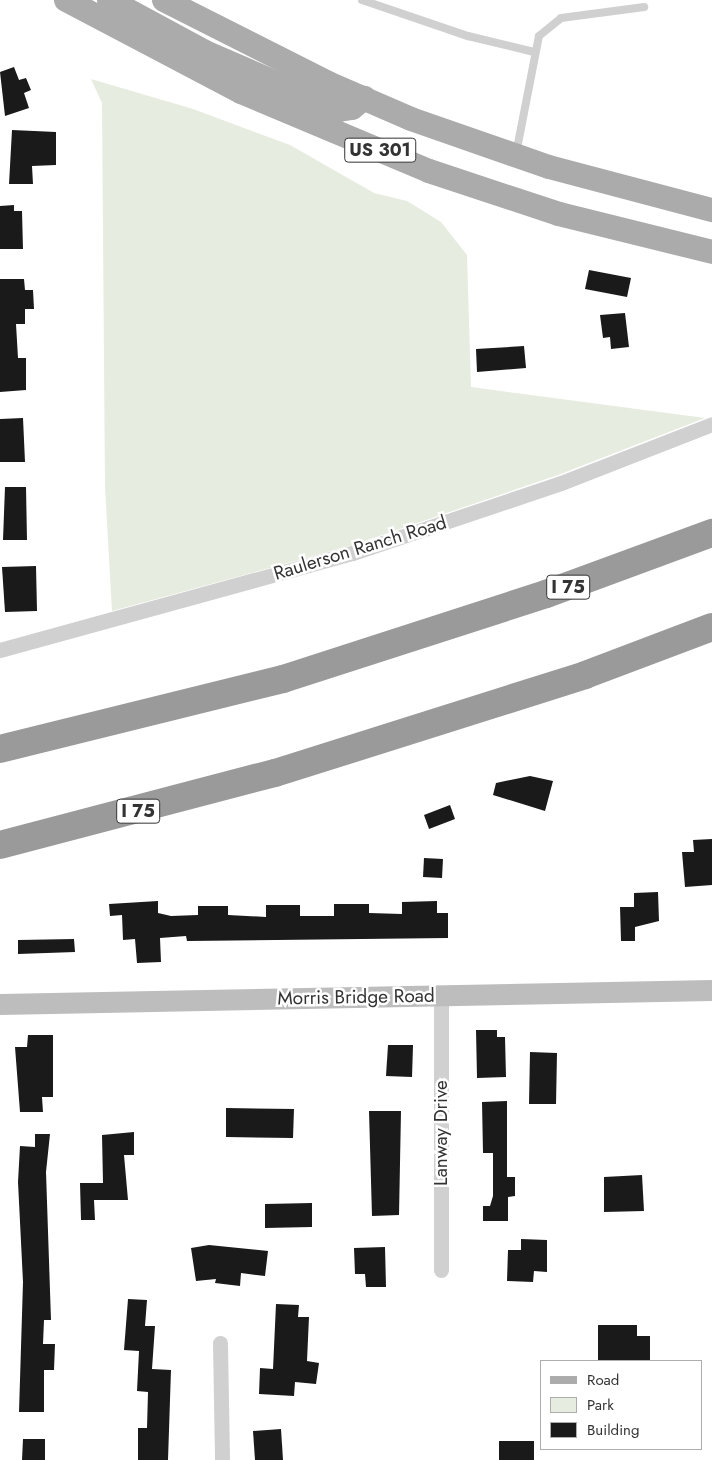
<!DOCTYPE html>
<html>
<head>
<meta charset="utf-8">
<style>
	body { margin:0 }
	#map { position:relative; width:712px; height:1460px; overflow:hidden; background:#fff; font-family:Jost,sans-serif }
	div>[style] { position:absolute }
	.green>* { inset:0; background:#e6ecdf }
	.building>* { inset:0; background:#1a1a1a }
	.lane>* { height:8px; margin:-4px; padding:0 4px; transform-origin:4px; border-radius:4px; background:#d0d0d0 }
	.street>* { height:15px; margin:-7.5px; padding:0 7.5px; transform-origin:7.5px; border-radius:7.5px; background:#d0d0d0 }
	.secondary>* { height:21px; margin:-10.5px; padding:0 10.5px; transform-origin:10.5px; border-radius:10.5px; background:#bdbdbd }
	.primary>* { height:24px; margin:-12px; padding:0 12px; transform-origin:12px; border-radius:12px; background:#ababab }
	.highway>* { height:28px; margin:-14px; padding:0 14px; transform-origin:14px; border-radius:14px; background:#9a9a9a }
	span { translate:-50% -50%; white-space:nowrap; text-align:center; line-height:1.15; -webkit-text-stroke:5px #fff; paint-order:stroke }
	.shield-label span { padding:1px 4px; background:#fff; border:1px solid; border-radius:4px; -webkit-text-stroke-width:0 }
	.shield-label { font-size:18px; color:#333; font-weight:700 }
	.street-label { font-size:19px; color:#333 }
	.legend { position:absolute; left:540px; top:1360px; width:162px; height:90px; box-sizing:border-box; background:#fff; border:1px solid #adadad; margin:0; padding:6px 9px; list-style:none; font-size:15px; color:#333 }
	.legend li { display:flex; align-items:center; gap:10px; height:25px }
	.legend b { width:25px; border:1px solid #adadad }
</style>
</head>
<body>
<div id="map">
	<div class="green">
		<div style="clip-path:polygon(91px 79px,193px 109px,290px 145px,374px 193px,407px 201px,441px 222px,467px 255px,471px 387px,705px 418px,558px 475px,350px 546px,112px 611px,105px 487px,102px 103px)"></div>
	</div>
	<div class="building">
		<div style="clip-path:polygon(14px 67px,19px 80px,26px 78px,31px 90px,24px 93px,29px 108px,5px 116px,0 72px)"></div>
		<div style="clip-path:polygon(12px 130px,56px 132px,56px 165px,32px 166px,33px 184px,9px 184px)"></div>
		<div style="clip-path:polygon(14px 205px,14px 211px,22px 211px,23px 249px,0 249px,0 206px)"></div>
		<div style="clip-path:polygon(589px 270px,631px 278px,627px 297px,585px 289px)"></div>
		<div style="clip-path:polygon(0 279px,24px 279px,25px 290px,33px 290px,34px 309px,25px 309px,25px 324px,16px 324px,18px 358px,26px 358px,26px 390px,0 392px)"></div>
		<div style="clip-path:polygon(625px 313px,629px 347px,611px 349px,610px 337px,603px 338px,600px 315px)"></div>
		<div style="clip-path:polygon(524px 346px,526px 368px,477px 372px,476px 349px)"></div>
		<div style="clip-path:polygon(23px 418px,25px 462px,0 462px,0 419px)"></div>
		<div style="clip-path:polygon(5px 487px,26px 487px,27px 540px,3px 540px)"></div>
		<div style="clip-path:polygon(36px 566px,37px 611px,5px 612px,2px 567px)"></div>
		<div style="clip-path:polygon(530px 776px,553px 781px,545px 811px,493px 795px,496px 783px)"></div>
		<div style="clip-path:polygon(450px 805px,455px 819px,429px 829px,424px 815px)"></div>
		<div style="clip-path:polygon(712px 839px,712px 885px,685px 887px,682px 852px,694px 852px,693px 840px)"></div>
		<div style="clip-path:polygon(424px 858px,443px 859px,442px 878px,423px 877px)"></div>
		<div style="clip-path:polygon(658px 892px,659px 921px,635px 927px,635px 941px,621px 941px,620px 907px,634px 907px,634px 893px)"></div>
		<div style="clip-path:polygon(158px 901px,158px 913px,171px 916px,198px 915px,198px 906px,228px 906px,228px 915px,266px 917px,266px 905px,300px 905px,300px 916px,334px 916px,334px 904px,369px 904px,369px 913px,402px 914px,402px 902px,437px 901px,437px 913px,448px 913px,448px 938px,187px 941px,186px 936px,160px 938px,161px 962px,137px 963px,135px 939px,123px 940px,122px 915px,110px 916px,109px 904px)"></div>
		<div style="clip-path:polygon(74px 939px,75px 952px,18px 954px,18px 940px)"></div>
		<div style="clip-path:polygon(476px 1030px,497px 1030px,497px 1037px,505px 1037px,506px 1077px,477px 1078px)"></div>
		<div style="clip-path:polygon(28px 1035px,53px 1035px,53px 1097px,42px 1097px,43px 1112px,20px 1112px,15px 1047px,27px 1047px)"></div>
		<div style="clip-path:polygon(388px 1045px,413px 1045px,412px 1077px,386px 1076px)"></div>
		<div style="clip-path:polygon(530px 1052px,557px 1053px,556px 1104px,529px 1104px)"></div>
		<div style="clip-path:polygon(507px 1101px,507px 1177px,515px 1177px,515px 1196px,508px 1197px,508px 1221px,483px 1221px,483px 1206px,490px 1206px,493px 1196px,493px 1153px,483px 1153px,482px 1102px)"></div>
		<div style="clip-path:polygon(226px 1108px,294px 1109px,293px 1138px,226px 1137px)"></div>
		<div style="clip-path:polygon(369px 1111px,401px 1111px,399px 1215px,372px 1216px)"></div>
		<div style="clip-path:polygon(134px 1132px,134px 1155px,124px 1155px,128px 1200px,94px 1200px,95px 1220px,81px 1220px,80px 1183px,103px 1183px,102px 1135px)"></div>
		<div style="clip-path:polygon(35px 1134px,50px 1134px,46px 1172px,51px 1320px,44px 1320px,43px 1344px,55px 1344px,54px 1370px,44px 1370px,44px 1412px,19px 1412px,23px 1282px,18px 1182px,20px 1146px,35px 1147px)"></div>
		<div style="clip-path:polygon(642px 1175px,644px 1211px,604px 1212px,604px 1177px)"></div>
		<div style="clip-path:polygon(312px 1203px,312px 1227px,265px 1228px,265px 1204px)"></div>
		<div style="clip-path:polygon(521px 1239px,547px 1240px,547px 1272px,534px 1271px,533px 1282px,507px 1281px,508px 1250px,521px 1250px)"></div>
		<div style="clip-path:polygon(209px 1245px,268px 1251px,265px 1276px,241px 1273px,240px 1286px,215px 1283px,216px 1279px,196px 1281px,191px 1248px)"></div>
		<div style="clip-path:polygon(385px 1247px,386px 1287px,366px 1287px,365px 1274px,355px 1274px,354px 1248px)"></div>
		<div style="clip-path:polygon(128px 1299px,147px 1300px,145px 1326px,155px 1326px,152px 1369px,171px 1370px,168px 1460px,138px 1460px,138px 1428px,147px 1428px,148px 1392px,137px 1391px,139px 1351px,124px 1350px)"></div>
		<div style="clip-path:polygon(276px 1304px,299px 1305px,298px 1317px,309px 1317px,307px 1361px,319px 1363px,316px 1384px,295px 1382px,294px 1396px,259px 1394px,260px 1368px,273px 1369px)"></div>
		<div style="clip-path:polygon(598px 1325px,637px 1325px,637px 1336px,650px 1336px,650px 1361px,598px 1361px)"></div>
		<div style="clip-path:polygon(281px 1429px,283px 1460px,255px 1460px,253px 1431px)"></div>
		<div style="clip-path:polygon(23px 1439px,45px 1439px,45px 1460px,22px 1460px)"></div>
		<div style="clip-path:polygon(499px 1441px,534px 1441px,534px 1460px,499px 1460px)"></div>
	</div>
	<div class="lane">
		<div style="left:362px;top:0;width:112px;rotate:18.8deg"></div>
		<div style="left:468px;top:36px;width:68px;rotate:13.6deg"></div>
		<div style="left:516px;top:154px;width:120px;rotate:-79deg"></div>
		<div style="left:539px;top:36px;width:28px;rotate:-39deg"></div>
		<div style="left:561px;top:18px;width:84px;rotate:-7.5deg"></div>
	</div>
	<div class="street">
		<div style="left:0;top:650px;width:366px;rotate:-15.4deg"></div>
		<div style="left:353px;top:553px;width:219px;rotate:-18.6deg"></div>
		<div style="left:561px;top:483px;width:162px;rotate:-21.3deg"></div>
		<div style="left:441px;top:1270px;width:275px;rotate:-90deg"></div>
		<div style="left:220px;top:1343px;width:117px;rotate:89deg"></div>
	</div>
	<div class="secondary">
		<div style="left:0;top:1004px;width:712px;rotate:-1.13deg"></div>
	</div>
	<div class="primary">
		<div style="left:66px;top:0;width:198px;rotate:27.7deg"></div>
		<div style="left:241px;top:92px;width:204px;rotate:22.8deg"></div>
		<div style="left:429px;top:171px;width:137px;rotate:18.3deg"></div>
		<div style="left:559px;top:214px;width:158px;rotate:13.9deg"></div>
		<div style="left:109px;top:0;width:109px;rotate:28.4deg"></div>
		<div style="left:205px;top:52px;width:146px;rotate:23.4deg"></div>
		<div style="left:339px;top:110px;width:13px;rotate:-9deg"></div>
		<div style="left:352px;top:108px;width:16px;rotate:-40deg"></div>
		<div style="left:164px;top:0;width:184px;rotate:26.8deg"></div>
		<div style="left:328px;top:83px;width:90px;rotate:23.4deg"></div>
		<div style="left:411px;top:119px;width:146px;rotate:19.2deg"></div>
		<div style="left:549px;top:167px;width:169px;rotate:14.8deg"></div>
	</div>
	<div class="highway">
		<div style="left:0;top:749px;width:292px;rotate:-13.9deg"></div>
		<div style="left:283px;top:679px;width:276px;rotate:-17.9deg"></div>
		<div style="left:546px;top:594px;width:177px;rotate:-20.2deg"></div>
		<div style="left:0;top:845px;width:284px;rotate:-14.7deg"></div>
		<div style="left:275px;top:773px;width:325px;rotate:-17.5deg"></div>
		<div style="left:585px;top:675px;width:136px;rotate:-20.7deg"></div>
	</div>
	<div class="shield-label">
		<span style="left:380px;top:150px">US 301</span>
		<span style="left:568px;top:587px">I 75</span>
		<span style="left:138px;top:811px">I 75</span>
	</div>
	<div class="street-label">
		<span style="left:360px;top:548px;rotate:-17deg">Raulerson Ranch Road</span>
		<span style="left:356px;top:997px;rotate:-1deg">Morris Bridge Road</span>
		<span style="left:441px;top:1133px;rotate:-90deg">Lanway Drive</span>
	</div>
	<ul class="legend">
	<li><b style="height:6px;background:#ababab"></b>Road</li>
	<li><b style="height:14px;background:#e6ecdf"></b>Park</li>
	<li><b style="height:14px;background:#1a1a1a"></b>Building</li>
	</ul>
</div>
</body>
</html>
